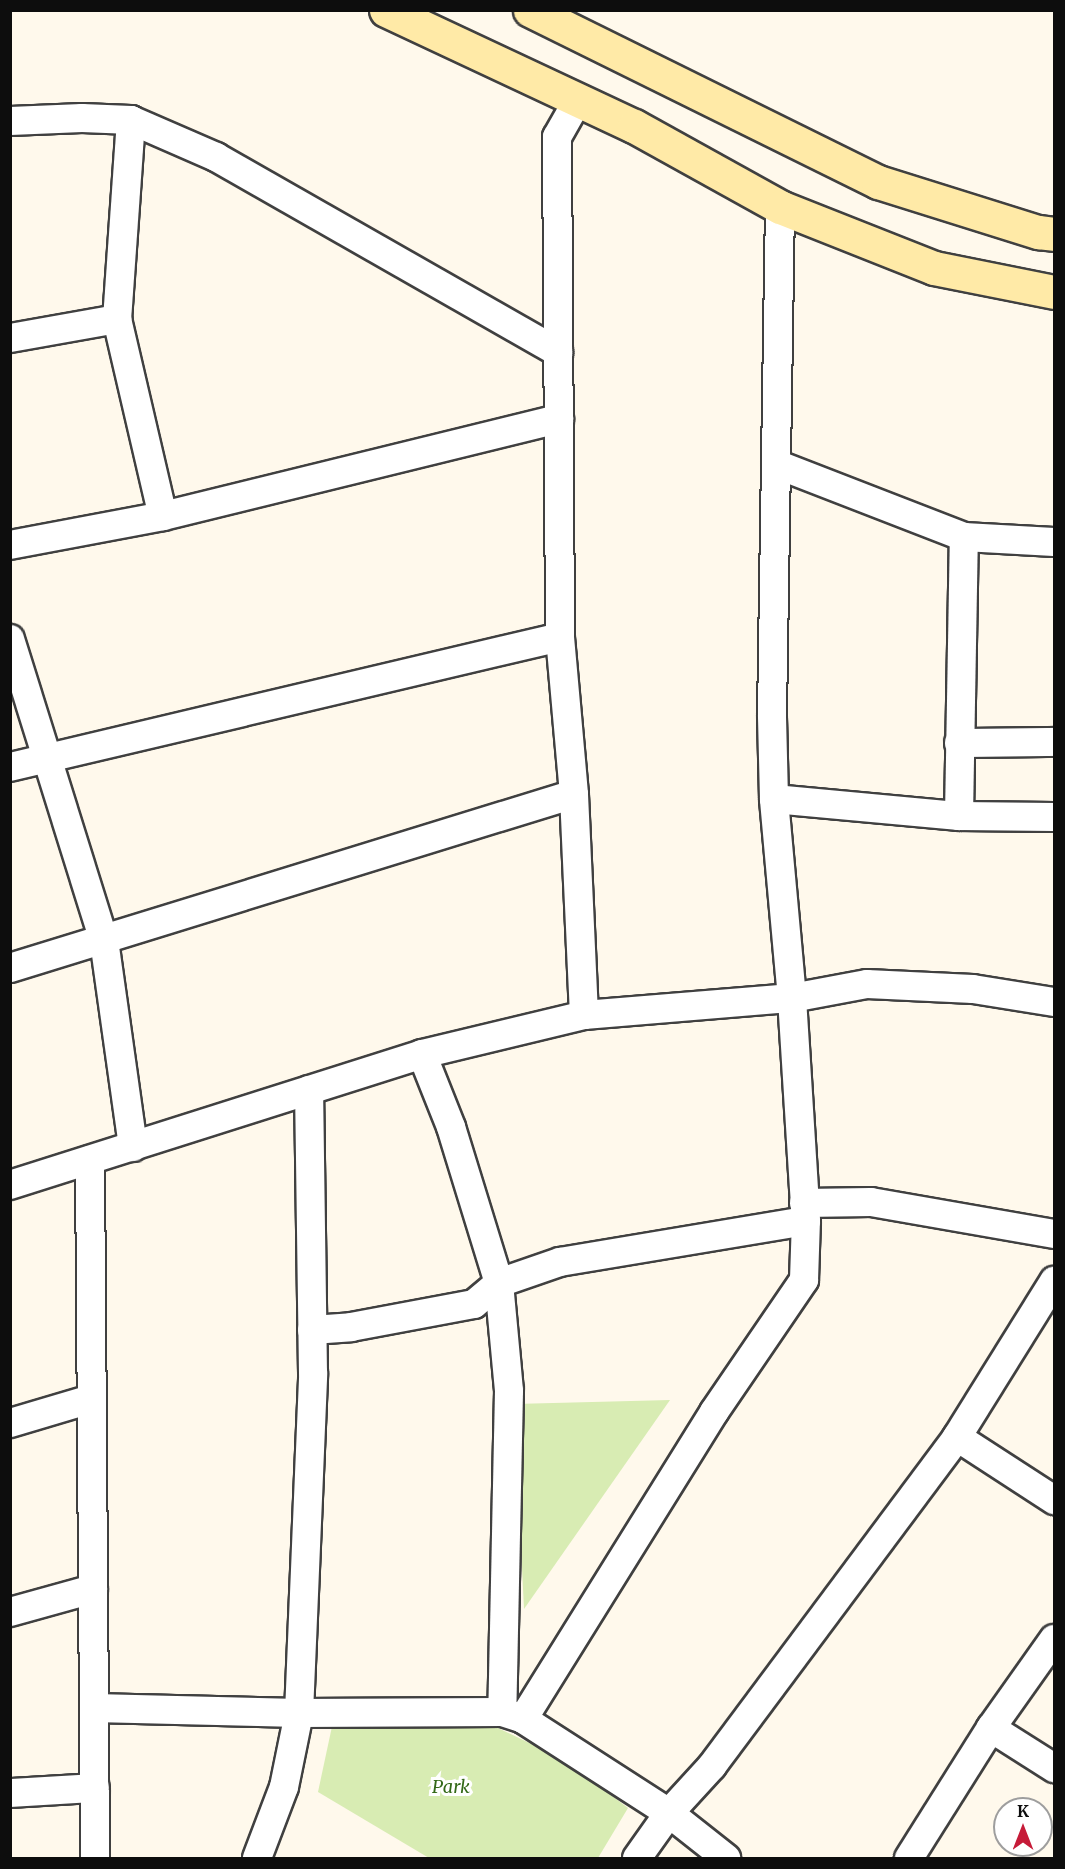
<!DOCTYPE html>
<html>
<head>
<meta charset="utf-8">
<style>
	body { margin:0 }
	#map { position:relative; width:1065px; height:1869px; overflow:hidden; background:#fff9ec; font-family:Merriweather,serif }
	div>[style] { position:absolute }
	.green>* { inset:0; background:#d8ecb3 }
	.roads { filter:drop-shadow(2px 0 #404040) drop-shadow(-2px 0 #404040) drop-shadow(0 2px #404040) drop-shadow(0 -2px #404040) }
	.street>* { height:28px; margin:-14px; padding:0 14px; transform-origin:14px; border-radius:14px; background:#fff }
	.secondary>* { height:33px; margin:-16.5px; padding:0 16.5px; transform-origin:16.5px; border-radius:16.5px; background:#ffeaa7 }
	span { translate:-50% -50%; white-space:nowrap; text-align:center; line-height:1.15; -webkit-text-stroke:6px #fff; paint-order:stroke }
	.park-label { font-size:18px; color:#336918; font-style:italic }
	.frame { position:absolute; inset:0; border:12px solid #0d0d0d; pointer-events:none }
	.north { position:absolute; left:993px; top:1797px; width:60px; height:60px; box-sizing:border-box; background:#fff; border:2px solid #9e9e9e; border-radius:50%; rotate:0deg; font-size:16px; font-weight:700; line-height:24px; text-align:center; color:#0d0d0d }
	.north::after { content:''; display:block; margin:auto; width:21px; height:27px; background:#c61b38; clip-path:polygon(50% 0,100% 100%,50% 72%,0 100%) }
</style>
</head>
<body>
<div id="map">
	<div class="green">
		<div style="clip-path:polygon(670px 1400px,524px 1609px,514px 1404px)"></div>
		<div style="clip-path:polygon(334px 1717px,475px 1717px,565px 1760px,628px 1808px,598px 1858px,429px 1858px,318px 1792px)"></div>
	</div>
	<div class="roads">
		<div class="street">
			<div style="left:131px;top:120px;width:199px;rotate:94deg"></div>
			<div style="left:117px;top:319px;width:202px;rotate:76.9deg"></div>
			<div style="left:10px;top:121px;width:72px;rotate:-2.4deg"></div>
			<div style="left:82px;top:118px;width:49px;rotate:2.3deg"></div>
			<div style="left:131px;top:120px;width:93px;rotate:23.5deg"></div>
			<div style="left:216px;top:157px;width:394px;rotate:29.7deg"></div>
			<div style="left:10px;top:338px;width:109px;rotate:-10.1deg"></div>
			<div style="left:776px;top:464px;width:202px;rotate:21.2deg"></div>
			<div style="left:964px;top:537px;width:90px;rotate:3.2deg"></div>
			<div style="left:10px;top:545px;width:156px;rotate:-10.7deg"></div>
			<div style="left:163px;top:516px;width:408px;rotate:-13.8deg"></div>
			<div style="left:10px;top:639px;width:315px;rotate:72.7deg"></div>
			<div style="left:104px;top:940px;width:209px;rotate:82deg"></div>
			<div style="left:959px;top:743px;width:95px;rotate:-0.6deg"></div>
			<div style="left:10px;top:767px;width:565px;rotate:-13.3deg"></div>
			<div style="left:774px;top:799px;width:186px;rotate:5.3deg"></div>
			<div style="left:959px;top:816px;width:95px;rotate:0.6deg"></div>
			<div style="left:959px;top:816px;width:279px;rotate:-89deg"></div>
			<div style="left:10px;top:968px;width:590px;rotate:-17.15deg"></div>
			<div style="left:584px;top:1015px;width:209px;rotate:-4.7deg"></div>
			<div style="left:792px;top:998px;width:76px;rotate:-10.6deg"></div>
			<div style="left:867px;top:984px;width:106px;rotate:2.7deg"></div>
			<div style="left:973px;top:989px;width:82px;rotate:9.1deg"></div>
			<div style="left:422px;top:1054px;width:79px;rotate:68.3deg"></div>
			<div style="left:451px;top:1127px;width:163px;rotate:72.9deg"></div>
			<div style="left:499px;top:1283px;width:108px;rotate:84.7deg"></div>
			<div style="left:509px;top:1391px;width:321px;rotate:91.2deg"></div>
			<div style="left:90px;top:1160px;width:698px;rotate:89.59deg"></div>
			<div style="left:10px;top:1185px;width:432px;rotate:-17.6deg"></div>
			<div style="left:422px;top:1054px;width:167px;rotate:-13.5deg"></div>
			<div style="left:584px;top:1015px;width:221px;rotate:-92.6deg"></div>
			<div style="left:574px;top:794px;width:158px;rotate:-95.1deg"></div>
			<div style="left:560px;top:637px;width:500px;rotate:-90.34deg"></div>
			<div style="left:557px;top:137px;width:43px;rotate:-60.4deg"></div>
			<div style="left:804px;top:1203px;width:67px;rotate:-0.9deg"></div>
			<div style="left:871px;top:1202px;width:186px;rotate:9.9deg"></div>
			<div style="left:312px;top:1330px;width:39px;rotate:-4deg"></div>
			<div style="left:351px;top:1327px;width:125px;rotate:-10.6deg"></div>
			<div style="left:474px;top:1304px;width:33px;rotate:-40deg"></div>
			<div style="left:499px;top:1283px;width:65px;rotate:-19deg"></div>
			<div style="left:560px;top:1262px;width:249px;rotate:-9.5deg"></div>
			<div style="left:10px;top:1423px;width:84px;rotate:-16.5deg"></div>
			<div style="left:957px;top:1437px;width:116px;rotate:33deg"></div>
			<div style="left:10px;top:1612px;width:86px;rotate:-15.5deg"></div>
			<div style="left:94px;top:1708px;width:205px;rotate:1.4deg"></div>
			<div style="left:299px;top:1713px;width:203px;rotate:-0.3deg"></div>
			<div style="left:502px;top:1712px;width:22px;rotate:18deg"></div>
			<div style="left:523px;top:1719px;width:174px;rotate:32.8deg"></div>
			<div style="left:669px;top:1813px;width:73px;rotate:38.3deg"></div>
			<div style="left:523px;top:1719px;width:362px;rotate:-58.1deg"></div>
			<div style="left:714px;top:1412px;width:160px;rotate:-55.7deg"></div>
			<div style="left:804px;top:1280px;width:59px;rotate:-88.1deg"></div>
			<div style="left:806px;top:1221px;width:223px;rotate:-93.6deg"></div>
			<div style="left:792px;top:998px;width:200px;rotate:-95.2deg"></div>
			<div style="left:774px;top:799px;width:84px;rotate:-91.4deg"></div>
			<div style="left:772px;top:715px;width:508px;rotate:-89.1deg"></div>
			<div style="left:991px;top:1728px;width:75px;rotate:32.4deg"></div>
			<div style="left:10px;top:1793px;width:85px;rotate:-3.4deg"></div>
			<div style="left:257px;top:1858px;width:76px;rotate:-69.2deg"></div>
			<div style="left:284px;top:1787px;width:76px;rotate:-78.5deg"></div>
			<div style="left:299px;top:1713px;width:340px;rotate:-87.6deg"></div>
			<div style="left:313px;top:1373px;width:283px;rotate:-90.8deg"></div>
			<div style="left:637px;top:1858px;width:55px;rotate:-54.6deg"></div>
			<div style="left:669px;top:1813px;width:64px;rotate:-47.5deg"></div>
			<div style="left:712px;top:1766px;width:410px;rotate:-53.3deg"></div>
			<div style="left:957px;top:1437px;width:184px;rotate:-58.1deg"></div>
			<div style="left:909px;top:1858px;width:154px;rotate:-57.8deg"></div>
			<div style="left:991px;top:1728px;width:109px;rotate:-54.7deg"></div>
		</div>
		<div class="secondary">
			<div style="left:386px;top:10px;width:274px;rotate:25.1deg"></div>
			<div style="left:634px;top:126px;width:167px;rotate:29deg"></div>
			<div style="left:780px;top:207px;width:166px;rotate:21.6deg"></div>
			<div style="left:934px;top:268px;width:122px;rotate:11.3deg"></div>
			<div style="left:530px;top:10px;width:388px;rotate:26.3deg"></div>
			<div style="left:878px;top:182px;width:168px;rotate:17.4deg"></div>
			<div style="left:1038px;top:232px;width:16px;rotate:7deg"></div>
		</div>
	</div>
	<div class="park-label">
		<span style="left:451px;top:1787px">Park</span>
	</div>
	<div class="frame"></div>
	<div class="north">K</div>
</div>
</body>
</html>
